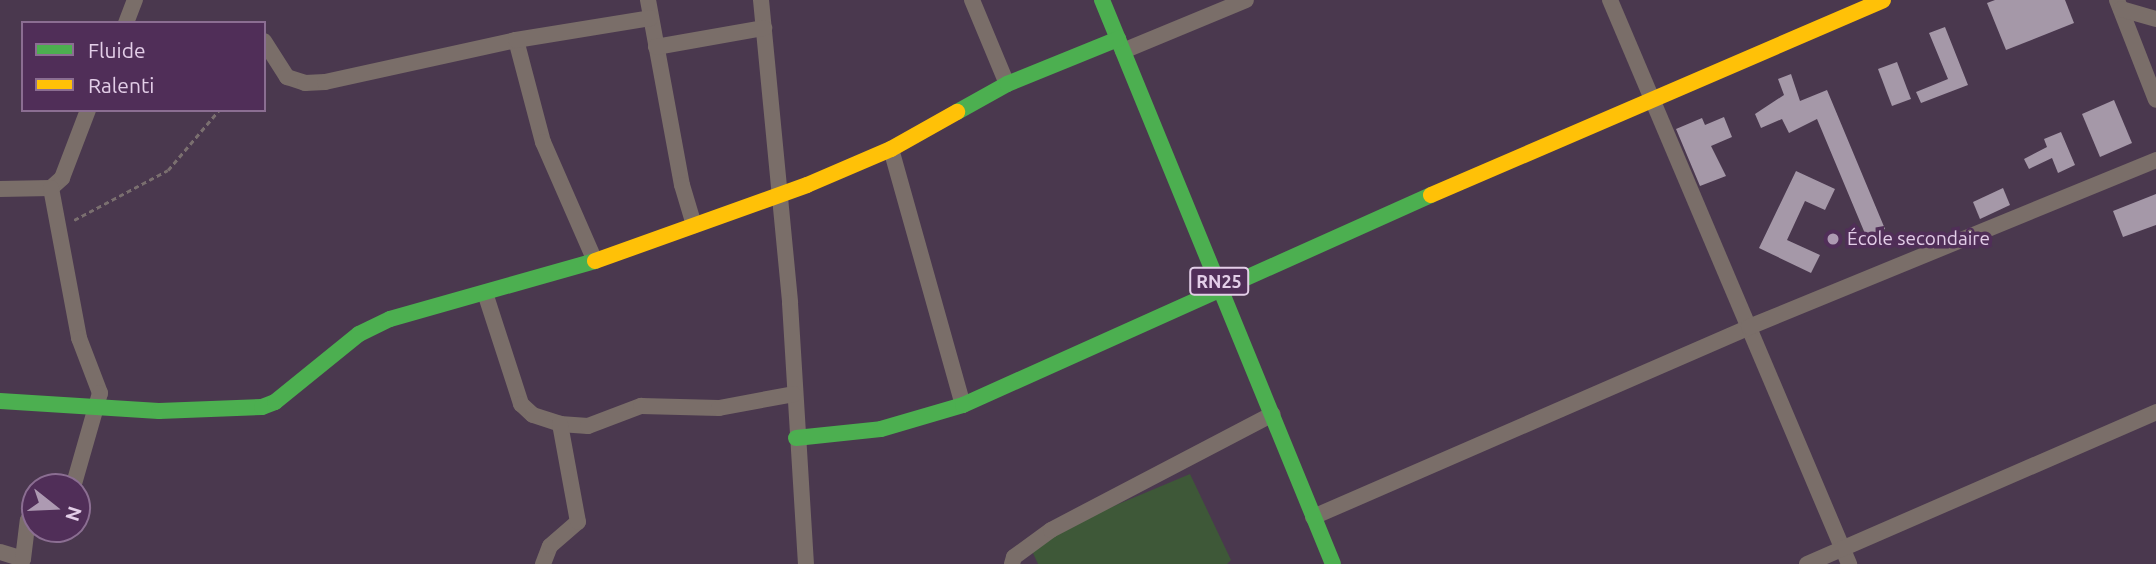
<!DOCTYPE html>
<html>
<head>
<meta charset="utf-8">
<style>
	body { margin:0 }
	#map { position:relative; width:2156px; height:564px; overflow:hidden; background:#4a384e; font-family:Ubuntu,sans-serif }
	div>[style] { position:absolute }
	.green>* { inset:0; background:#3e5838 }
	.building>* { inset:0; background:#a598a8 }
	.path>* { height:2.5px; margin-top:-1.25px; transform-origin:0; background:repeating-linear-gradient(90deg,#7a6f6f 0 5px,transparent 0 8.5px) }
	.street>* { height:16px; margin:-8px; padding:0 8px; transform-origin:8px; border-radius:8px; background:#7a6e69 }
	.fast>* { height:16px; margin:-8px; padding:0 8px; transform-origin:8px; border-radius:8px; background:#4caf50 }
	.slow>* { height:16px; margin:-8px; padding:0 8px; transform-origin:8px; border-radius:8px; background:#ffc107 }
	.dots>* { width:19px; height:19px; translate:-50% -50%; box-sizing:border-box; border:4px solid #502e58; border-radius:50% }
	span { translate:-50% -50%; white-space:nowrap; text-align:center; line-height:1.15; -webkit-text-stroke:7px #502e58; paint-order:stroke }
	.shield-label span { padding:2px 5px; background:#502e58; border:2px solid; border-radius:5px; -webkit-text-stroke-width:0 }
	.shield-label { font-size:18px; color:#e3cee8; font-weight:700 }
	.poi-label { font-size:19px; color:#e3cee8 }
	.left { translate:0 -50%; text-align:left }
	.legend { position:absolute; left:21px; top:21px; width:245px; height:91px; box-sizing:border-box; background:#502e58; border:2px solid #8b6e92; margin:0; padding:9px 12px; list-style:none; font-size:21px; color:#e3cee8 }
	.legend li { display:flex; align-items:center; gap:14px; height:35px }
	.legend b { width:35px; border:2px solid #8b6e92 }
	.north { position:absolute; left:21px; top:473px; width:70px; height:70px; box-sizing:border-box; background:#502e58; border:2px solid #8b6e92; border-radius:50%; rotate:108deg; font-size:19px; font-weight:700; line-height:28px; text-align:center; color:#e3cee8 }
	.north::after { content:''; display:block; margin:auto; width:24px; height:32px; background:#ad9ab2; clip-path:polygon(50% 0,100% 100%,50% 72%,0 100%) }
</style>
</head>
<body>
<div id="map">
	<div class="green">
		<div style="clip-path:polygon(1190px 474px,1231px 560px,1227px 564px,1038px 564px,1032px 551px,1059px 529px)"></div>
	</div>
	<div class="building">
		<div style="clip-path:polygon(1995px 0,2065px 0,2074px 23px,2006px 50px,1987px 3px)"></div>
		<div style="clip-path:polygon(1945px 27px,1968px 85px,1921px 103px,1916px 92px,1948px 79px,1929px 33px)"></div>
		<div style="clip-path:polygon(1897px 62px,1911px 99px,1892px 106px,1878px 69px)"></div>
		<div style="clip-path:polygon(1791px 74px,1800px 101px,1827px 90px,1885px 229px,1866px 236px,1817px 119px,1789px 133px,1782px 119px,1761px 128px,1755px 114px,1784px 95px,1778px 79px)"></div>
		<div style="clip-path:polygon(2114px 100px,2132px 143px,2100px 157px,2082px 114px)"></div>
		<div style="clip-path:polygon(1724px 117px,1732px 137px,1711px 146px,1726px 176px,1700px 186px,1676px 129px,1702px 118px,1705px 125px)"></div>
		<div style="clip-path:polygon(2061px 132px,2075px 165px,2058px 173px,2052px 158px,2029px 169px,2024px 159px,2047px 147px,2044px 139px)"></div>
		<div style="clip-path:polygon(1796px 171px,1835px 189px,1825px 210px,1805px 201px,1787px 240px,1820px 255px,1811px 273px,1759px 248px)"></div>
		<div style="clip-path:polygon(2003px 188px,2010px 205px,1980px 219px,1973px 202px)"></div>
		<div style="clip-path:polygon(2156px 194px,2156px 225px,2123px 237px,2113px 211px)"></div>
	</div>
	<div class="path">
		<div style="left:74px;top:220px;width:106px;rotate:-28deg"></div>
		<div style="left:168px;top:170px;width:79px;rotate:-49.6deg"></div>
	</div>
	<div class="street">
		<div style="left:648px;top:0;width:188px;rotate:79.6deg"></div>
		<div style="left:682px;top:185px;width:42px;rotate:73.3deg"></div>
		<div style="left:761px;top:0;width:304px;rotate:84.5deg"></div>
		<div style="left:790px;top:303px;width:261px;rotate:86.5deg"></div>
		<div style="left:972px;top:0;width:91px;rotate:67.4deg"></div>
		<div style="left:1610px;top:0;width:613px;rotate:67.03deg"></div>
		<div style="left:2117px;top:0;width:107px;rotate:68.7deg"></div>
		<div style="left:2121px;top:9px;width:36px;rotate:16deg"></div>
		<div style="left:126px;top:23px;width:25px;rotate:-69deg"></div>
		<div style="left:516px;top:40px;width:106px;rotate:75.2deg"></div>
		<div style="left:543px;top:142px;width:130px;rotate:66.4deg"></div>
		<div style="left:264px;top:41px;width:43px;rotate:57.4deg"></div>
		<div style="left:287px;top:77px;width:19px;rotate:18deg"></div>
		<div style="left:305px;top:83px;width:20px;rotate:-3deg"></div>
		<div style="left:325px;top:82px;width:196px;rotate:-12.4deg"></div>
		<div style="left:516px;top:40px;width:136px;rotate:-9.3deg"></div>
		<div style="left:656px;top:47px;width:110px;rotate:-10deg"></div>
		<div style="left:1123px;top:51px;width:133px;rotate:-22.5deg"></div>
		<div style="left:891px;top:149px;width:266px;rotate:74.3deg"></div>
		<div style="left:51px;top:188px;width:15px;rotate:-42deg"></div>
		<div style="left:62px;top:178px;width:73px;rotate:-69.1deg"></div>
		<div style="left:0;top:189px;width:51px;rotate:-1.1deg"></div>
		<div style="left:51px;top:188px;width:153px;rotate:79.4deg"></div>
		<div style="left:79px;top:338px;width:59px;rotate:69.1deg"></div>
		<div style="left:100px;top:393px;width:98px;rotate:106deg"></div>
		<div style="left:486px;top:296px;width:114px;rotate:72deg"></div>
		<div style="left:521px;top:404px;width:16px;rotate:43deg"></div>
		<div style="left:533px;top:415px;width:28px;rotate:18deg"></div>
		<div style="left:560px;top:424px;width:28px;rotate:4deg"></div>
		<div style="left:588px;top:426px;width:57px;rotate:-20.7deg"></div>
		<div style="left:641px;top:406px;width:78px;rotate:1.5deg"></div>
		<div style="left:719px;top:408px;width:76px;rotate:-10.6deg"></div>
		<div style="left:1313px;top:517px;width:476px;rotate:-23.5deg"></div>
		<div style="left:1749px;top:327px;width:440px;rotate:-22.3deg"></div>
		<div style="left:0;top:552px;width:24px;rotate:17deg"></div>
		<div style="left:23px;top:559px;width:39px;rotate:-83deg"></div>
		<div style="left:28px;top:520px;width:12px;rotate:-55deg"></div>
		<div style="left:543px;top:564px;width:19px;rotate:-69deg"></div>
		<div style="left:550px;top:546px;width:37px;rotate:-41deg"></div>
		<div style="left:578px;top:522px;width:100px;rotate:-100.4deg"></div>
		<div style="left:1012px;top:564px;width:7px;rotate:-74deg"></div>
		<div style="left:1014px;top:557px;width:46px;rotate:-36.1deg"></div>
		<div style="left:1051px;top:530px;width:250px;rotate:-27.6deg"></div>
		<div style="left:1807px;top:564px;width:381px;rotate:-23.5deg"></div>
	</div>
	<div class="fast">
		<div style="left:1102px;top:0;width:609px;rotate:67.73deg"></div>
		<div style="left:957px;top:112px;width:57px;rotate:-29.2deg"></div>
		<div style="left:1007px;top:84px;width:120px;rotate:-22.1deg"></div>
		<div style="left:0;top:401px;width:159px;rotate:3.6deg"></div>
		<div style="left:159px;top:411px;width:103px;rotate:-2.2deg"></div>
		<div style="left:262px;top:407px;width:14px;rotate:-21deg"></div>
		<div style="left:275px;top:402px;width:108px;rotate:-39deg"></div>
		<div style="left:359px;top:334px;width:34px;rotate:-26deg"></div>
		<div style="left:390px;top:319px;width:213px;rotate:-15.8deg"></div>
		<div style="left:796px;top:438px;width:85px;rotate:-6deg"></div>
		<div style="left:881px;top:429px;width:85px;rotate:-16.3deg"></div>
		<div style="left:963px;top:405px;width:513px;rotate:-24.17deg"></div>
	</div>
	<div class="slow">
		<div style="left:1431px;top:195px;width:492px;rotate:-23.3deg"></div>
		<div style="left:595px;top:261px;width:225px;rotate:-19.7deg"></div>
		<div style="left:807px;top:185px;width:91px;rotate:-23.2deg"></div>
		<div style="left:891px;top:149px;width:76px;rotate:-29.3deg"></div>
	</div>
	<div class="dots">
		<div style="left:1833px;top:239px;background:#ad9ab2"></div>
	</div>
	<div class="shield-label">
		<span style="left:1219px;top:281px">RN25</span>
	</div>
	<div class="poi-label">
		<span class="left" style="left:1847px;top:239px">École secondaire</span>
	</div>
	<ul class="legend">
	<li><b style="height:9px;background:#4caf50"></b>Fluide</li>
	<li><b style="height:9px;background:#ffc107"></b>Ralenti</li>
	</ul>
	<div class="north">N</div>
</div>
</body>
</html>
